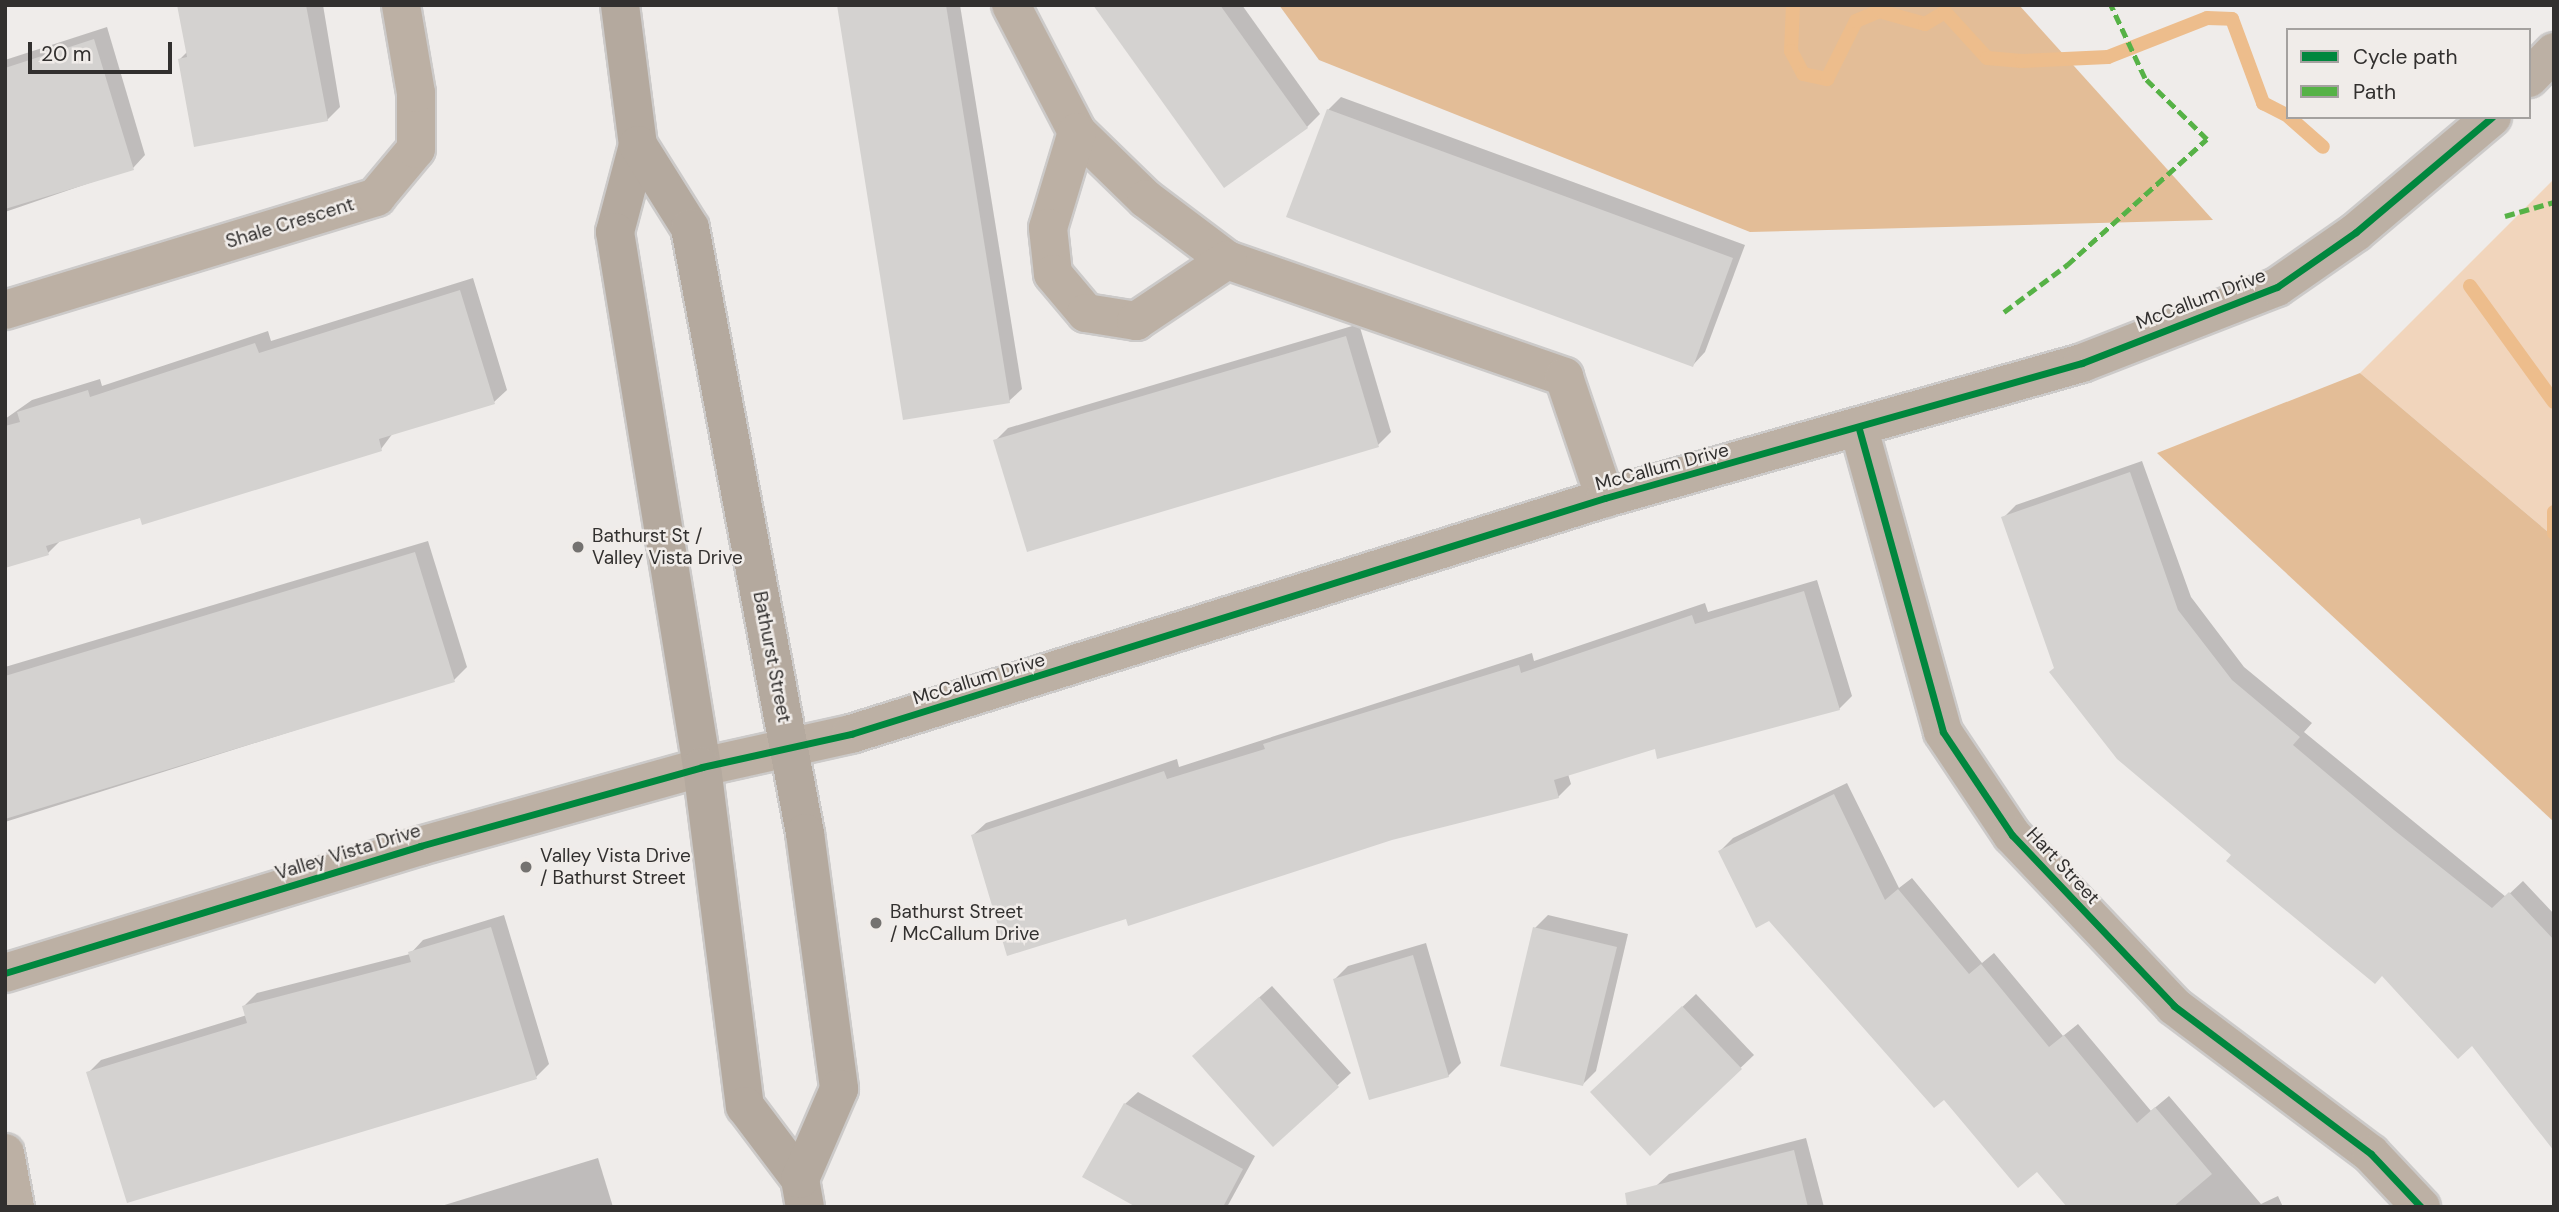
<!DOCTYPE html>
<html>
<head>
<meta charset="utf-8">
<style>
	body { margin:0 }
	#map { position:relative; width:2559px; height:1212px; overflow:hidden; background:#efecea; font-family:"DM Sans",sans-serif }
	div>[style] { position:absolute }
	.green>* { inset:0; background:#f1d5bc }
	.forest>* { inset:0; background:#e3bd97 }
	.shadow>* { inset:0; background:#0003 }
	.stream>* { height:14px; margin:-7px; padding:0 7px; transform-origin:7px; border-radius:7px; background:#edbd8c }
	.building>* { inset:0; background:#d4d2d0 }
	.roads { filter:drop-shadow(2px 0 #cccac9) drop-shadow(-2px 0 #cccac9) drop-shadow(0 2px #cccac9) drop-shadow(0 -2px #cccac9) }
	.minor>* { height:38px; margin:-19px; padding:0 19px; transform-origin:19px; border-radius:19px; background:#bcb0a4 }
	.major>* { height:38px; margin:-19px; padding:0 19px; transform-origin:19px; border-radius:19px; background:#b4a99e }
	.quiet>* { height:5px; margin-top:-2.5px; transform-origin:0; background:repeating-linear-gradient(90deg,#56b246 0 10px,transparent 0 15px) }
	.cycleway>* { height:7px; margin:-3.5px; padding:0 3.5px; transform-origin:3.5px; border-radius:3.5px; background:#00873e }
	.dots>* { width:19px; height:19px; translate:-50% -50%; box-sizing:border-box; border:4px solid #f0ece9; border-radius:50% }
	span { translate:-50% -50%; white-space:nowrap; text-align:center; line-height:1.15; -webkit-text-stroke:5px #f0ece9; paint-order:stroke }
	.street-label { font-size:19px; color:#32302f }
	.poi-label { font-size:19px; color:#32302f }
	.left { translate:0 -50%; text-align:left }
	.frame { position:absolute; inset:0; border:7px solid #32302f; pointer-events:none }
	.legend { position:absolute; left:2286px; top:28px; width:245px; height:91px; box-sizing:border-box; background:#f0ece9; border:2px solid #a4a19f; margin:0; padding:9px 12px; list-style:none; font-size:21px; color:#32302f }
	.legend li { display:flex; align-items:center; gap:14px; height:35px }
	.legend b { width:35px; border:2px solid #a4a19f }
	.scale { position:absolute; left:28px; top:42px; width:144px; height:32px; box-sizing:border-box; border:4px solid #32302f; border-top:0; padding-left:9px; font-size:21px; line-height:24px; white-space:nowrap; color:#32302f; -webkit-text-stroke:5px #f0ece9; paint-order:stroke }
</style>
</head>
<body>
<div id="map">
	<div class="green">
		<div style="clip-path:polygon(2554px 179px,2554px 537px,2360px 373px)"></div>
	</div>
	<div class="forest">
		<div style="clip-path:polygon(1279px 5px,2019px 5px,2213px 220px,1750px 232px,1319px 60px)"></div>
		<div style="clip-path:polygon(2360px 373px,2554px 537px,2554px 822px,2157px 453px)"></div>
	</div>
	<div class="shadow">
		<div style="clip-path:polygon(179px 5px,323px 5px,340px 107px,327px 120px,180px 59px,187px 52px)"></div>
		<div style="clip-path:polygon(838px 5px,960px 5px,1022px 389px,1009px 401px)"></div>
		<div style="clip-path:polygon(1096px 5px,1242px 5px,1320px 114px,1307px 127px)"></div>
		<div style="clip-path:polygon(107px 27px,145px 155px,133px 168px,5px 212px,5px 60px)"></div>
		<div style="clip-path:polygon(1341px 97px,1745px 245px,1705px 352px,1693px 365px,1328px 110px)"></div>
		<div style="clip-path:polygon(473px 278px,507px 390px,494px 402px,393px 433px,381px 449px,61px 540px,48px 553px,5px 566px,5px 419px,32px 400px,100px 379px,102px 386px,268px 331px,271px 341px)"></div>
		<div style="clip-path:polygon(1359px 324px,1391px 432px,1378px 445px,995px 441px,1008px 428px)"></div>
		<div style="clip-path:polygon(2142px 461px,2191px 597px,2244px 667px,2312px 723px,2304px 732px,2506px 897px,2523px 881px,2554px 914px,2554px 1123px,2472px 1043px,2233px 855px,2056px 667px,2003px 518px,2016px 505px)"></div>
		<div style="clip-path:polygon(428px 541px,467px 667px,454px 680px,5px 822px,5px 667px)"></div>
		<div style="clip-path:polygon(1817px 580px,1852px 696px,1839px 709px,1656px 747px,1568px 774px,1571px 784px,1558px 797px,1392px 838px,1127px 917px,973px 835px,986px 823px,1177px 759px,1179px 767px,1532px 653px,1534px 661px,1705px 603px,1708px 612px)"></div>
		<div style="clip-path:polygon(1847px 783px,1899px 888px,1912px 878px,1982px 963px,1994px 953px,2063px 1036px,2078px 1024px,2151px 1111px,2169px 1096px,2261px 1204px,2278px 1196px,2283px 1207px,2069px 1207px,2038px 1170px,1945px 1097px,1720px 851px,1733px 838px)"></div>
		<div style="clip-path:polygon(504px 915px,549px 1064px,536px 1077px,88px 1073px,101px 1060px,247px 1015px,244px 1006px,257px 993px,410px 954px,423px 940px)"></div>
		<div style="clip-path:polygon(1548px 915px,1628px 934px,1596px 1071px,1583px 1084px,1535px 928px)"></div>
		<div style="clip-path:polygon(1426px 943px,1461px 1063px,1448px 1076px,1335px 979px,1348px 966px)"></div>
		<div style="clip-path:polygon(1272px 986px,1351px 1073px,1273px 1144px,1207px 1044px)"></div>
		<div style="clip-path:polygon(1696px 994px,1754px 1055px,1650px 1154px,1605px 1080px)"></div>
		<div style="clip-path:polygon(1138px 1092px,1255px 1156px,1227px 1207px,1139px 1207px,1125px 1104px)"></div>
		<div style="clip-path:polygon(1806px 1138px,1824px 1207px,1662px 1207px,1656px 1186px,1669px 1174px)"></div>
		<div style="clip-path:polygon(598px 1158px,613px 1207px,438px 1207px)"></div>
	</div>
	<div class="stream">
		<div style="left:1793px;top:5px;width:46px;rotate:92.5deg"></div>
		<div style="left:1791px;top:51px;width:26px;rotate:62deg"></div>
		<div style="left:1803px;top:74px;width:25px;rotate:12deg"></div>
		<div style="left:1827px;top:79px;width:65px;rotate:-63.4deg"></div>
		<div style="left:1856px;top:21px;width:25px;rotate:-23deg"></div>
		<div style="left:1879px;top:11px;width:48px;rotate:15.8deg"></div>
		<div style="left:1925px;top:24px;width:23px;rotate:-31deg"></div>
		<div style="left:1945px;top:12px;width:62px;rotate:47.6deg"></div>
		<div style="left:1987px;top:58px;width:35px;rotate:5deg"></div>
		<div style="left:2022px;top:61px;width:86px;rotate:-2.7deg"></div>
		<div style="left:2108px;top:57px;width:106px;rotate:-21.5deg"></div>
		<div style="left:2207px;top:18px;width:25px;rotate:2deg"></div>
		<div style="left:2232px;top:19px;width:90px;rotate:69.7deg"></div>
		<div style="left:2263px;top:103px;width:28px;rotate:27deg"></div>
		<div style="left:2289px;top:117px;width:45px;rotate:41.4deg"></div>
		<div style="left:2470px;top:286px;width:143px;rotate:54.1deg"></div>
		<div style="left:2554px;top:512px;width:21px;rotate:90deg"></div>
	</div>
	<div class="building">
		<div style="clip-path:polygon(177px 5px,306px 5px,328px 121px,194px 147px,178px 59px,187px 57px)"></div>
		<div style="clip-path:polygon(837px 5px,946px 5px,1010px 403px,903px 420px)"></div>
		<div style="clip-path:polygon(1093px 5px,1220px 5px,1308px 128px,1224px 188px)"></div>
		<div style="clip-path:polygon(94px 39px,134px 170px,5px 209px,5px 68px)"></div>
		<div style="clip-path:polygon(1327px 109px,1733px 258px,1693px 367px,1286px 217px)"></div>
		<div style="clip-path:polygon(460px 290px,495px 404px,379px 439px,382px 451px,142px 525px,140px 518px,46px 546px,49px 555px,5px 568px,5px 426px,20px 422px,17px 412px,88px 390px,90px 397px,255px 343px,259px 353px)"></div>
		<div style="clip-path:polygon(1346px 336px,1379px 447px,1027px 552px,993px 440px)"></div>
		<div style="clip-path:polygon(2130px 472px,2178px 610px,2232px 680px,2300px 737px,2293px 745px,2394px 830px,2492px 908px,2509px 892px,2554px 940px,2554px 1151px,2472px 1046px,2458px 1059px,2382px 976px,2375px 984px,2226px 861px,2231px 855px,2117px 759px,2049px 672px,2054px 668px,2001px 517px)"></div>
		<div style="clip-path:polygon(415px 552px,455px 682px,5px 819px,5px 676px)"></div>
		<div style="clip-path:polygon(1804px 591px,1840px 710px,1657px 759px,1655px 749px,1554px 780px,1559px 798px,1392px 840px,1128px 926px,1126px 919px,1007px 956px,971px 835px,1164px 771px,1167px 779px,1265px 749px,1263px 744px,1519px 665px,1521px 673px,1692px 615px,1695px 624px)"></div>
		<div style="clip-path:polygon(1834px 794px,1885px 900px,1898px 889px,1969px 974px,1981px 964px,2049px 1047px,2064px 1035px,2137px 1123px,2155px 1107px,2212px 1174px,2173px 1207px,2067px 1207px,2037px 1172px,2018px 1188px,1944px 1100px,1934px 1108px,1769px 921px,1756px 928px,1718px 851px)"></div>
		<div style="clip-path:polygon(491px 927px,537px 1079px,127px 1203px,86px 1072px,247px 1023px,242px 1006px,411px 962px,408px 952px)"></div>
		<div style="clip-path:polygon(1533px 927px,1617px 947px,1583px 1086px,1500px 1066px)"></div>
		<div style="clip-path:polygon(1413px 955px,1449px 1077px,1369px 1100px,1333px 979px)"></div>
		<div style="clip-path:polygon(1259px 997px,1339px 1087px,1273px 1147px,1192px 1056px)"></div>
		<div style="clip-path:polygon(1682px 1006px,1742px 1069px,1650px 1156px,1590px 1092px)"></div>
		<div style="clip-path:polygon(1124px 1103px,1243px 1169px,1223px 1207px,1136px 1207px,1082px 1177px)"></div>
		<div style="clip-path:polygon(1794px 1150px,1808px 1207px,1627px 1207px,1625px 1193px)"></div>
	</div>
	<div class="roads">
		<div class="minor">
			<div style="left:1011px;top:5px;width:143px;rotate:62.5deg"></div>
			<div style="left:1077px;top:132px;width:96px;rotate:44.2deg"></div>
			<div style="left:1146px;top:199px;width:101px;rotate:37deg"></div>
			<div style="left:1227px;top:260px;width:357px;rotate:19.1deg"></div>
			<div style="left:1564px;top:377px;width:128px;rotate:71.3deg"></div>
			<div style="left:2529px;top:78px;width:36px;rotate:-46deg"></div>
			<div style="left:1077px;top:132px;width:100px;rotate:106.8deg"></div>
			<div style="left:1048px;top:228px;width:46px;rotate:83.8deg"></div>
			<div style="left:1053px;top:274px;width:51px;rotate:49.8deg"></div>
			<div style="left:1086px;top:313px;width:51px;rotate:9.1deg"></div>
			<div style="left:1136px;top:321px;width:110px;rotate:-33.8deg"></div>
			<div style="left:5px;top:310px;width:388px;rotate:-16.9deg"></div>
			<div style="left:376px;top:197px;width:62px;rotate:-50.2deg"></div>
			<div style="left:416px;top:149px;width:56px;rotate:-90deg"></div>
			<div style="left:416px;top:93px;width:89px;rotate:-99.7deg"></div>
			<div style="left:1859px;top:429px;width:314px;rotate:74.5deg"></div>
			<div style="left:1943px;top:732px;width:124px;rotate:56.2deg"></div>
			<div style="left:2012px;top:835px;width:236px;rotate:46.5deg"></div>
			<div style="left:2174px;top:1006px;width:246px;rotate:36.9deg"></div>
			<div style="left:2371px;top:1154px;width:73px;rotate:46.7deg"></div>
			<div style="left:5px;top:973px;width:434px;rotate:-17deg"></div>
			<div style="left:420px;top:846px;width:293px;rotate:-15.6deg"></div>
			<div style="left:702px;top:767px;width:153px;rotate:-12.5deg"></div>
			<div style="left:851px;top:734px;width:790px;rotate:-17.38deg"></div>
			<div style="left:1605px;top:498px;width:496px;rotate:-15.8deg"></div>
			<div style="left:2082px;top:363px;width:209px;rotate:-21.3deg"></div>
			<div style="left:2277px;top:287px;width:96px;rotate:-34.8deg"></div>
			<div style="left:2356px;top:232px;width:178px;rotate:-40.2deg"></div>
			<div style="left:5px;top:1153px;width:55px;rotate:79.5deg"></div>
		</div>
		<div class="major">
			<div style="left:620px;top:5px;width:141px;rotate:82.7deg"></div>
			<div style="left:638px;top:145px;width:90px;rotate:104.8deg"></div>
			<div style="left:615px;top:232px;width:542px;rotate:80.76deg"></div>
			<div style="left:702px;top:767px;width:342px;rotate:82.8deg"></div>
			<div style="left:745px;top:1106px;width:91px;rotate:53deg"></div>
			<div style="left:800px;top:1179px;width:28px;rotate:80deg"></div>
			<div style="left:638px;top:145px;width:98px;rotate:57.9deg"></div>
			<div style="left:690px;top:228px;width:616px;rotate:79.24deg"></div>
			<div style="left:805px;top:833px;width:258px;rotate:82.4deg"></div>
			<div style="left:839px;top:1089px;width:98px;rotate:113.4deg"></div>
		</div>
	</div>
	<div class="quiet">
		<div style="left:2505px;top:216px;width:51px;rotate:-15.9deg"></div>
		<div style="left:2004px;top:312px;width:79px;rotate:-36.7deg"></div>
		<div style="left:2067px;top:265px;width:188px;rotate:-42deg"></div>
		<div style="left:2207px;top:139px;width:87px;rotate:-135.5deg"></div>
		<div style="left:2145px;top:78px;width:81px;rotate:-115deg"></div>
	</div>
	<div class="cycleway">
		<div style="left:1859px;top:429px;width:314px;rotate:74.5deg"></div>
		<div style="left:1943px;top:732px;width:124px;rotate:56.2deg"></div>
		<div style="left:2012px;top:835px;width:236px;rotate:46.5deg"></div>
		<div style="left:2174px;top:1006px;width:246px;rotate:36.9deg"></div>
		<div style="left:2371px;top:1154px;width:73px;rotate:46.7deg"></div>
		<div style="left:5px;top:973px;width:434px;rotate:-17deg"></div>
		<div style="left:420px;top:846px;width:293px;rotate:-15.6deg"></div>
		<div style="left:702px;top:767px;width:153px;rotate:-12.5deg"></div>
		<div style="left:851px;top:734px;width:790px;rotate:-17.38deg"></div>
		<div style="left:1605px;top:498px;width:496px;rotate:-15.8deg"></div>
		<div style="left:2082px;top:363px;width:209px;rotate:-21.3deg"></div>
		<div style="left:2277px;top:287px;width:96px;rotate:-34.8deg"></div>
		<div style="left:2356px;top:232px;width:178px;rotate:-40.2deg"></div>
	</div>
	<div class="dots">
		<div style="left:578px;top:547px;background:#747270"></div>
		<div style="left:526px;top:867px;background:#747270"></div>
		<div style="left:876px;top:923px;background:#747270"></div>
	</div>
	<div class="street-label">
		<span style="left:290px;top:223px;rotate:-17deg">Shale Crescent</span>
		<span style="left:2201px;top:299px;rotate:-21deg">McCallum Drive</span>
		<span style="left:1662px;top:467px;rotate:-15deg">McCallum Drive</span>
		<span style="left:772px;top:657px;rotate:79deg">Bathurst Street</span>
		<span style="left:979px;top:679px;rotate:-17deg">McCallum Drive</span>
		<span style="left:348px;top:852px;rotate:-17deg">Valley Vista Drive</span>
		<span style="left:2063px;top:866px;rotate:47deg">Hart Street</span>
	</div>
	<div class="poi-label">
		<span class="left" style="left:592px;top:547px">Bathurst St /<br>Valley Vista Drive</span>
		<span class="left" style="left:540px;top:867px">Valley Vista Drive<br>/ Bathurst Street</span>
		<span class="left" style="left:890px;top:923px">Bathurst Street<br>/ McCallum Drive</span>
	</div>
	<div class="frame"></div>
	<ul class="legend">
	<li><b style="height:9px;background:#00873e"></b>Cycle path</li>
	<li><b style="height:9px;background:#56b246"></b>Path</li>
	</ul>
	<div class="scale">20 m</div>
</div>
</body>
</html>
